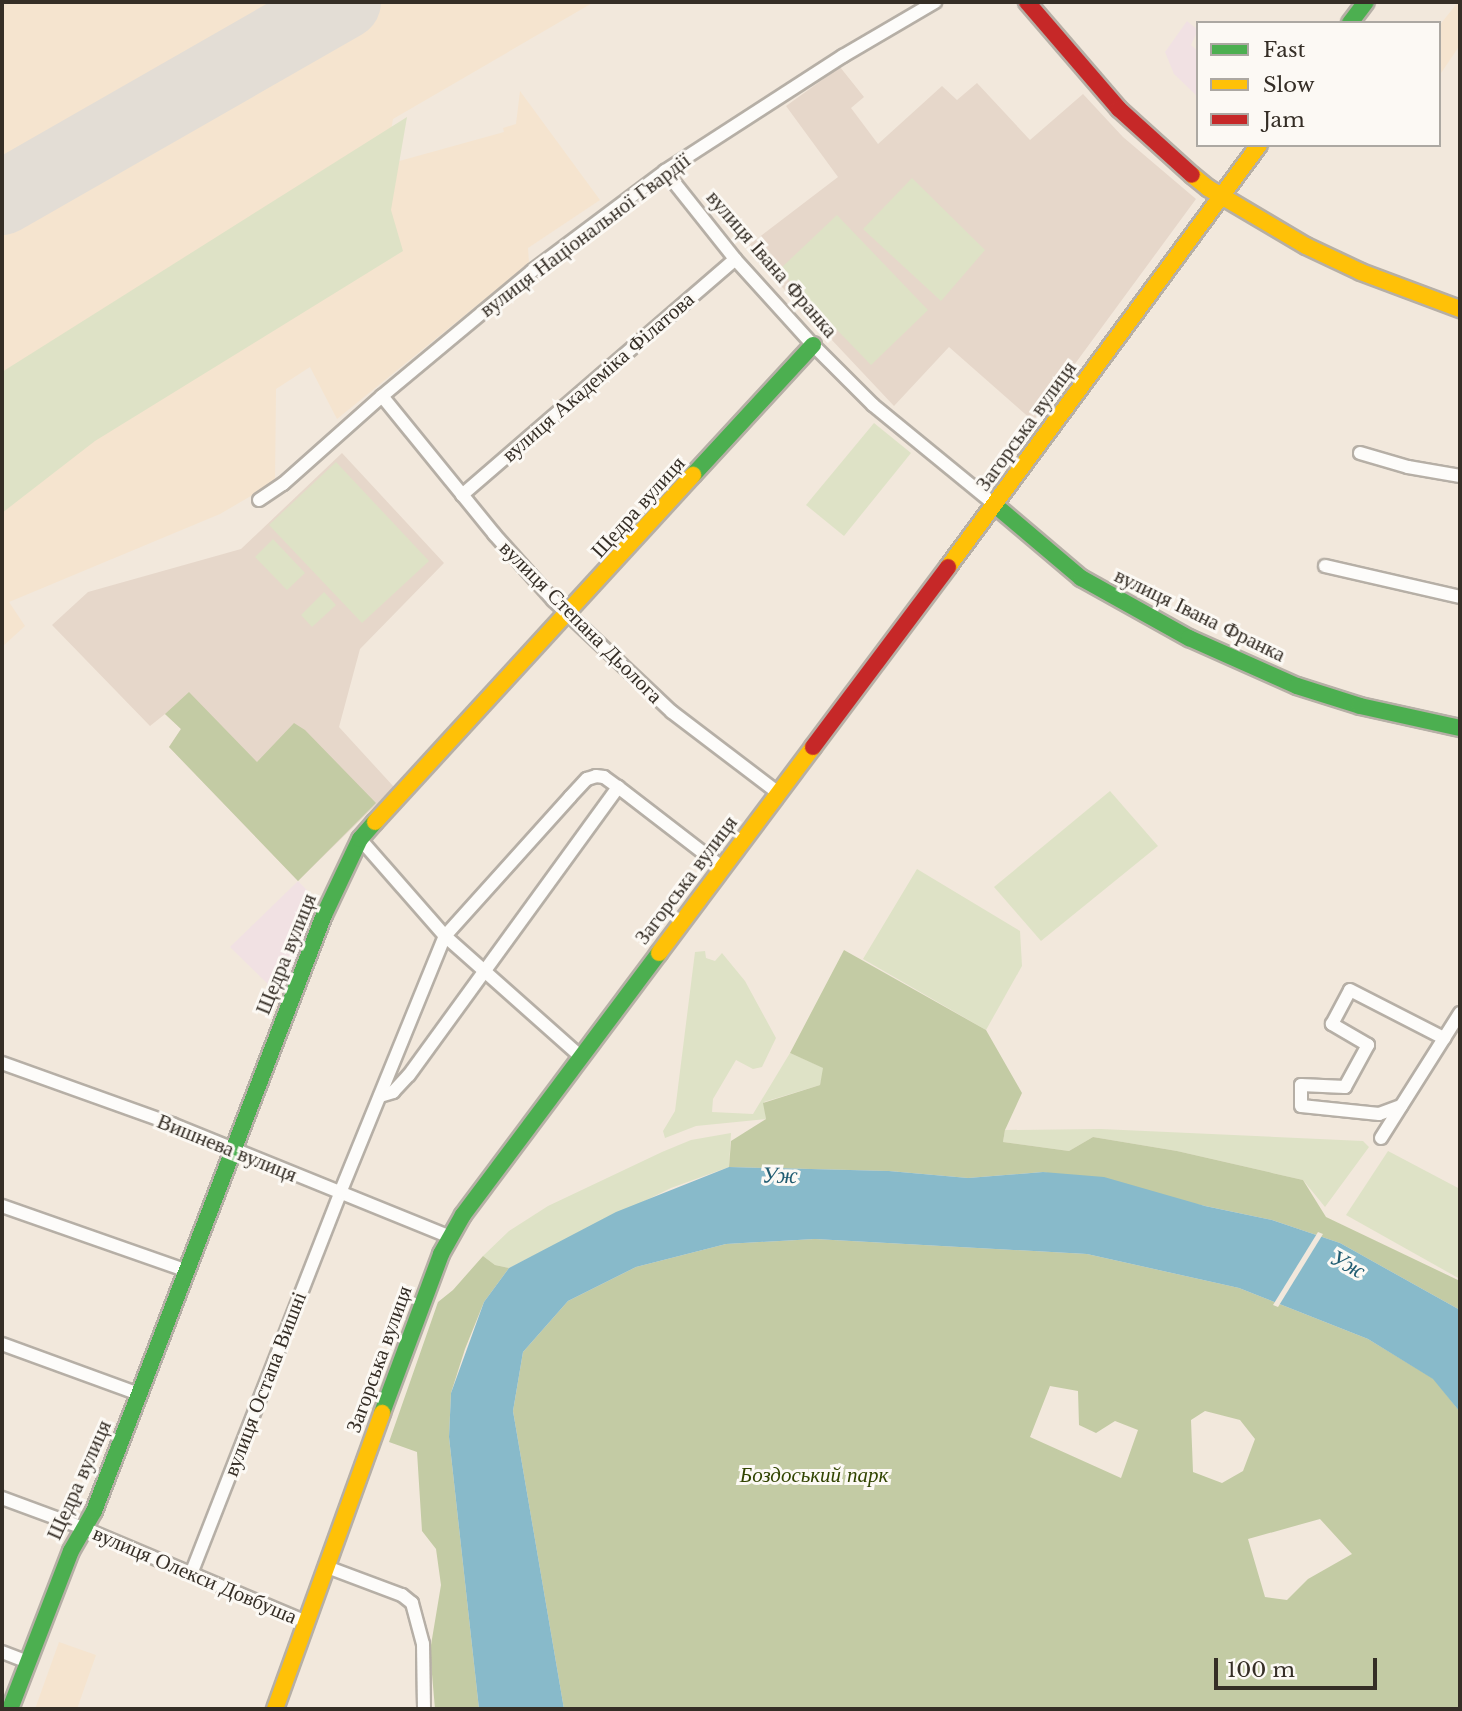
<!DOCTYPE html>
<html>
<head>
<meta charset="utf-8">
<style>
	body { margin:0 }
	#map { position:relative; width:1462px; height:1711px; overflow:hidden; background:#f2e8dc; font-family:"Libre Baskerville",serif }
	div>[style] { position:absolute }
	.commercial>* { inset:0; background:#f1e1e3 }
	.built>* { inset:0; background:#f5e4cf }
	.education>* { inset:0; background:#e6d7ca }
	.green>* { inset:0; background:#dee2c6 }
	.forest>* { inset:0; background:#c3cba4 }
	.water>* { inset:0; background:#88baca }
	.pier>* { inset:0; background:#f2e8dc }
	.runway>* { height:74px; margin:-37px; padding:0 37px; transform-origin:37px; border-radius:37px; background:#e3ddd5 }
	.roads { filter:drop-shadow(2px 0 #b6afa6) drop-shadow(-2px 0 #b6afa6) drop-shadow(0 2px #b6afa6) drop-shadow(0 -2px #b6afa6) }
	.street>* { height:12px; margin:-6px; padding:0 6px; transform-origin:6px; border-radius:6px; background:#fdfcfa }
	.fast>* { height:16px; margin:-8px; padding:0 8px; transform-origin:8px; border-radius:8px; background:#4caf50 }
	.slow>* { height:16px; margin:-8px; padding:0 8px; transform-origin:8px; border-radius:8px; background:#ffc107 }
	.jam>* { height:16px; margin:-8px; padding:0 8px; transform-origin:8px; border-radius:8px; background:#c62828 }
	span { translate:-50% -50%; white-space:nowrap; text-align:center; line-height:1.15; -webkit-text-stroke:6px #fcf9f4; paint-order:stroke }
	.street-label { font-size:21px; color:#352e26 }
	.park-label { font-size:21px; color:#314400; font-style:italic }
	.water-label { font-size:23px; color:#205c71; font-style:italic }
	.frame { position:absolute; inset:0; border:4px solid #352e26; pointer-events:none }
	.legend { position:absolute; left:1196px; top:21px; width:245px; height:126px; box-sizing:border-box; background:#fcf9f4; border:2px solid #aca8a2; margin:0; padding:9px 12px; list-style:none; font-size:21px; color:#352e26 }
	.legend li { display:flex; align-items:center; gap:14px; height:35px }
	.legend b { width:35px; border:2px solid #aca8a2 }
	.scale { position:absolute; left:1214px; top:1658px; width:163px; height:32px; box-sizing:border-box; border:4px solid #352e26; border-top:0; padding-left:9px; font-size:21px; line-height:24px; white-space:nowrap; color:#352e26; -webkit-text-stroke:5px #fcf9f4; paint-order:stroke }
</style>
</head>
<body>
<div id="map">
	<div class="commercial">
		<div style="clip-path:polygon(1187px 21px,1198px 30px,1191px 45px,1198px 51px,1198px 97px,1174px 74px,1165px 52px)"></div>
		<div style="clip-path:polygon(298px 881px,322px 905px,280px 996px,230px 947px)"></div>
	</div>
	<div class="built">
		<div style="clip-path:polygon(2px 2px,594px 2px,393px 119px,385px 165px,504px 132px,503px 128px,516px 124px,520px 91px,600px 200px,528px 248px,529px 263px,337px 419px,310px 367px,276px 389px,275px 482px,220px 514px,9px 602px,25px 626px,2px 647px)"></div>
		<div style="clip-path:polygon(1458px 2px,1460px 45px,1439px 76px,1439px 26px)"></div>
		<div style="clip-path:polygon(59px 1642px,96px 1655px,77px 1709px,35px 1709px)"></div>
	</div>
	<div class="education">
		<div style="clip-path:polygon(840px 67px,864px 97px,851px 108px,878px 144px,942px 86px,957px 100px,977px 83px,1030px 140px,1083px 94px,1123px 137px,1196px 199px,1033px 421px,949px 347px,894px 406px,749px 252px,749px 245px,838px 177px,786px 106px)"></div>
		<div style="clip-path:polygon(342px 453px,444px 563px,360px 649px,339px 727px,394px 787px,298px 881px,169px 747px,181px 729px,165px 714px,150px 726px,52px 625px,88px 592px,241px 549px)"></div>
	</div>
	<div class="green">
		<div style="clip-path:polygon(407px 117px,391px 210px,403px 251px,95px 441px,2px 513px,2px 372px)"></div>
		<div style="clip-path:polygon(912px 178px,985px 250px,941px 301px,863px 229px)"></div>
		<div style="clip-path:polygon(837px 215px,928px 310px,871px 365px,779px 270px)"></div>
		<div style="clip-path:polygon(874px 423px,911px 453px,844px 536px,806px 505px)"></div>
		<div style="clip-path:polygon(336px 462px,429px 561px,362px 623px,269px 525px)"></div>
		<div style="clip-path:polygon(273px 539px,305px 573px,287px 590px,255px 557px)"></div>
		<div style="clip-path:polygon(324px 592px,336px 605px,312px 627px,301px 615px)"></div>
		<div style="clip-path:polygon(1110px 791px,1158px 846px,1041px 941px,994px 887px)"></div>
		<div style="clip-path:polygon(917px 869px,1020px 931px,1022px 966px,986px 1030px,863px 959px)"></div>
		<div style="clip-path:polygon(705px 951px,706px 958px,715px 961px,722px 953px,745px 981px,776px 1038px,762px 1067px,753px 1069px,736px 1060px,713px 1099px,712px 1112px,753px 1114px,790px 1053px,824px 1068px,820px 1085px,764px 1102px,766px 1119px,696px 1126px,665px 1138px,663px 1131px,675px 1111px,695px 952px)"></div>
		<div style="clip-path:polygon(1101px 1129px,1363px 1141px,1369px 1147px,1325px 1207px,1303px 1180px,1177px 1151px,1093px 1137px,1069px 1151px,1003px 1142px,1005px 1130px)"></div>
		<div style="clip-path:polygon(731px 1133px,729px 1167px,671px 1188px,509px 1268px,495px 1265px,483px 1256px,509px 1231px,548px 1206px,662px 1152px,691px 1140px)"></div>
		<div style="clip-path:polygon(1388px 1151px,1460px 1189px,1460px 1279px,1346px 1215px)"></div>
	</div>
	<div class="forest">
		<div style="clip-path:polygon(189px 692px,257px 762px,294px 723px,305px 730px,376px 803px,298px 881px,169px 747px,181px 729px,165px 714px)"></div>
		<div style="clip-path:polygon(844px 950px,986px 1030px,1022px 1093px,1005px 1130px,1003px 1142px,1069px 1151px,1093px 1137px,1177px 1151px,1303px 1180px,1326px 1217px,1460px 1281px,1460px 1310px,1340px 1243px,1272px 1220px,1043px 1172px,968px 1178px,889px 1171px,729px 1167px,731px 1141px,766px 1119px,763px 1103px,820px 1085px,823px 1068px,790px 1053px)"></div>
		<div style="clip-path:polygon(evenodd,815px 1239px,1087px 1254px,1239px 1288px,1368px 1339px,1434px 1379px,1460px 1412px,1460px 1709px,564px 1709px,513px 1411px,523px 1352px,568px 1301px,636px 1267px,726px 1244px,815px 1239px,1050px 1386px,1078px 1391px,1079px 1425px,1096px 1433px,1115px 1421px,1138px 1430px,1121px 1478px,1030px 1437px,1050px 1386px,815px 1239px,1205px 1411px,1240px 1420px,1255px 1439px,1243px 1471px,1222px 1483px,1193px 1472px,1191px 1420px,1205px 1411px,815px 1239px,1320px 1519px,1352px 1554px,1308px 1579px,1287px 1600px,1265px 1597px,1248px 1539px,1320px 1519px)"></div>
		<div style="clip-path:polygon(483px 1256px,495px 1265px,509px 1268px,484px 1302px,465px 1349px,451px 1393px,449px 1437px,479px 1709px,435px 1709px,430px 1651px,441px 1585px,436px 1549px,422px 1531px,417px 1452px,389px 1442px,438px 1302px,453px 1290px)"></div>
	</div>
	<div class="water">
		<div style="clip-path:polygon(729px 1167px,889px 1171px,968px 1178px,1043px 1172px,1104px 1177px,1205px 1206px,1272px 1220px,1340px 1243px,1460px 1310px,1460px 1412px,1433px 1379px,1368px 1339px,1239px 1288px,1087px 1254px,815px 1239px,726px 1244px,636px 1267px,568px 1301px,523px 1352px,513px 1411px,564px 1709px,479px 1709px,449px 1437px,451px 1393px,484px 1302px,509px 1268px,616px 1212px)"></div>
	</div>
	<div class="pier">
		<div style="clip-path:polygon(1318px 1232px,1323px 1234px,1278px 1307px,1273px 1305px)"></div>
	</div>
	<div class="runway">
		<div style="left:2px;top:198px;width:394px;rotate:-29.8deg"></div>
	</div>
	<div class="roads">
		<div class="street">
			<div style="left:665px;top:171px;width:112px;rotate:51.5deg"></div>
			<div style="left:735px;top:259px;width:116px;rotate:47.8deg"></div>
			<div style="left:813px;top:345px;width:85px;rotate:45deg"></div>
			<div style="left:873px;top:405px;width:158px;rotate:39.3deg"></div>
			<div style="left:382px;top:396px;width:178px;rotate:50.9deg"></div>
			<div style="left:494px;top:534px;width:89px;rotate:48.2deg"></div>
			<div style="left:553px;top:600px;width:163px;rotate:43.3deg"></div>
			<div style="left:672px;top:712px;width:132px;rotate:37.3deg"></div>
			<div style="left:1360px;top:453px;width:50px;rotate:16.3deg"></div>
			<div style="left:1408px;top:467px;width:53px;rotate:9.8deg"></div>
			<div style="left:462px;top:495px;width:361px;rotate:-40.8deg"></div>
			<div style="left:259px;top:500px;width:29px;rotate:-34deg"></div>
			<div style="left:283px;top:484px;width:132px;rotate:-41.6deg"></div>
			<div style="left:382px;top:396px;width:195px;rotate:-39.8deg"></div>
			<div style="left:532px;top:271px;width:166px;rotate:-36.9deg"></div>
			<div style="left:665px;top:171px;width:212px;rotate:-32.9deg"></div>
			<div style="left:843px;top:56px;width:107px;rotate:-30.4deg"></div>
			<div style="left:1325px;top:566px;width:139px;rotate:12.9deg"></div>
			<div style="left:360px;top:839px;width:129px;rotate:48.8deg"></div>
			<div style="left:445px;top:936px;width:181px;rotate:41.6deg"></div>
			<div style="left:2px;top:1063px;width:181px;rotate:19.7deg"></div>
			<div style="left:172px;top:1124px;width:300px;rotate:22.1deg"></div>
			<div style="left:380px;top:1096px;width:14px;rotate:-17deg"></div>
			<div style="left:393px;top:1092px;width:23px;rotate:-47deg"></div>
			<div style="left:409px;top:1075px;width:356px;rotate:-54deg"></div>
			<div style="left:1401px;top:1106px;width:23px;rotate:160deg"></div>
			<div style="left:1379px;top:1114px;width:78px;rotate:-174.1deg"></div>
			<div style="left:1301px;top:1106px;width:21px;rotate:-90deg"></div>
			<div style="left:1301px;top:1085px;width:44px;rotate:2.6deg"></div>
			<div style="left:1345px;top:1087px;width:48px;rotate:-61.3deg"></div>
			<div style="left:1368px;top:1045px;width:42px;rotate:-149.7deg"></div>
			<div style="left:1332px;top:1024px;width:38px;rotate:-62deg"></div>
			<div style="left:1350px;top:990px;width:106px;rotate:27.1deg"></div>
			<div style="left:1381px;top:1138px;width:148px;rotate:-57.7deg"></div>
			<div style="left:2px;top:1206px;width:197px;rotate:19.3deg"></div>
			<div style="left:2px;top:1344px;width:146px;rotate:20.1deg"></div>
			<div style="left:2px;top:1498px;width:86px;rotate:20.3deg"></div>
			<div style="left:83px;top:1528px;width:243px;rotate:22.8deg"></div>
			<div style="left:327px;top:1567px;width:80px;rotate:20.5deg"></div>
			<div style="left:402px;top:1595px;width:13px;rotate:39deg"></div>
			<div style="left:412px;top:1603px;width:42px;rotate:75deg"></div>
			<div style="left:423px;top:1644px;width:65px;rotate:89.1deg"></div>
			<div style="left:191px;top:1574px;width:409px;rotate:-68.6deg"></div>
			<div style="left:340px;top:1193px;width:278px;rotate:-67.8deg"></div>
			<div style="left:445px;top:936px;width:187px;rotate:-48deg"></div>
			<div style="left:570px;top:797px;width:25px;rotate:-47deg"></div>
			<div style="left:587px;top:779px;width:9px;rotate:-18deg"></div>
			<div style="left:596px;top:776px;width:8px;rotate:7deg"></div>
			<div style="left:604px;top:777px;width:17px;rotate:36deg"></div>
			<div style="left:618px;top:787px;width:131px;rotate:37.6deg"></div>
			<div style="left:2px;top:1652px;width:28px;rotate:21deg"></div>
		</div>
		<div class="fast">
			<div style="left:1350px;top:23px;width:26px;rotate:-53deg"></div>
			<div style="left:693px;top:475px;width:177px;rotate:-47.3deg"></div>
			<div style="left:995px;top:505px;width:113px;rotate:40.3deg"></div>
			<div style="left:1081px;top:578px;width:124px;rotate:29.1deg"></div>
			<div style="left:1189px;top:638px;width:118px;rotate:24deg"></div>
			<div style="left:1297px;top:686px;width:66px;rotate:17.6deg"></div>
			<div style="left:1360px;top:706px;width:102px;rotate:12.4deg"></div>
			<div style="left:382px;top:1413px;width:170px;rotate:-69.6deg"></div>
			<div style="left:441px;top:1254px;width:45px;rotate:-60.6deg"></div>
			<div style="left:463px;top:1215px;width:327px;rotate:-53.2deg"></div>
			<div style="left:10px;top:1709px;width:169px;rotate:-68.9deg"></div>
			<div style="left:71px;top:1551px;width:46px;rotate:-60.1deg"></div>
			<div style="left:94px;top:1511px;width:639px;rotate:-68.9deg"></div>
			<div style="left:324px;top:915px;width:84px;rotate:-64.7deg"></div>
			<div style="left:360px;top:839px;width:23px;rotate:-49deg"></div>
		</div>
		<div class="slow">
			<div style="left:1192px;top:175px;width:21px;rotate:39deg"></div>
			<div style="left:1208px;top:188px;width:114px;rotate:30.6deg"></div>
			<div style="left:1306px;top:246px;width:61px;rotate:25.3deg"></div>
			<div style="left:1361px;top:272px;width:106px;rotate:20.5deg"></div>
			<div style="left:948px;top:567px;width:524px;rotate:-53.61deg"></div>
			<div style="left:375px;top:822px;width:471px;rotate:-47.5deg"></div>
			<div style="left:659px;top:953px;width:257px;rotate:-53.2deg"></div>
			<div style="left:275px;top:1709px;width:315px;rotate:-70.1deg"></div>
		</div>
		<div class="jam">
			<div style="left:1027px;top:2px;width:141px;rotate:49.3deg"></div>
			<div style="left:1119px;top:109px;width:98px;rotate:42.1deg"></div>
			<div style="left:813px;top:747px;width:225px;rotate:-53.1deg"></div>
		</div>
	</div>
	<div class="street-label">
		<span style="left:585px;top:235px;rotate:-37deg">вулиця Національної Гвардії</span>
		<span style="left:772px;top:264px;rotate:49deg">вулиця Івана Франка</span>
		<span style="left:598px;top:377px;rotate:-41deg">вулиця Академіка Філатова</span>
		<span style="left:1026px;top:426px;rotate:-54deg">Загорська вулиця</span>
		<span style="left:638px;top:507px;rotate:-48deg">Щедра вулиця</span>
		<span style="left:1200px;top:615px;rotate:26deg">вулиця Івана Франка</span>
		<span style="left:581px;top:622px;rotate:45deg">вулиця Степана Дьолога</span>
		<span style="left:686px;top:880px;rotate:-53deg">Загорська вулиця</span>
		<span style="left:286px;top:954px;rotate:-68deg">Щедра вулиця</span>
		<span style="left:227px;top:1148px;rotate:22deg">Вишнева вулиця</span>
		<span style="left:379px;top:1359px;rotate:-70deg">Загорська вулиця</span>
		<span style="left:265px;top:1384px;rotate:-69deg">вулиця Остапа Вишні</span>
		<span style="left:79px;top:1480px;rotate:-66deg">Щедра вулиця</span>
		<span style="left:195px;top:1575px;rotate:23deg">вулиця Олекси Довбуша</span>
	</div>
	<div class="park-label">
		<span style="left:814px;top:1475px">Боздоський парк</span>
	</div>
	<div class="water-label">
		<span style="left:780px;top:1175px;rotate:1deg">Уж</span>
		<span style="left:1348px;top:1264px;rotate:29deg">Уж</span>
	</div>
	<div class="frame"></div>
	<ul class="legend">
	<li><b style="height:9px;background:#4caf50"></b>Fast</li>
	<li><b style="height:9px;background:#ffc107"></b>Slow</li>
	<li><b style="height:9px;background:#c62828"></b>Jam</li>
	</ul>
	<div class="scale">100 m</div>
</div>
</body>
</html>
